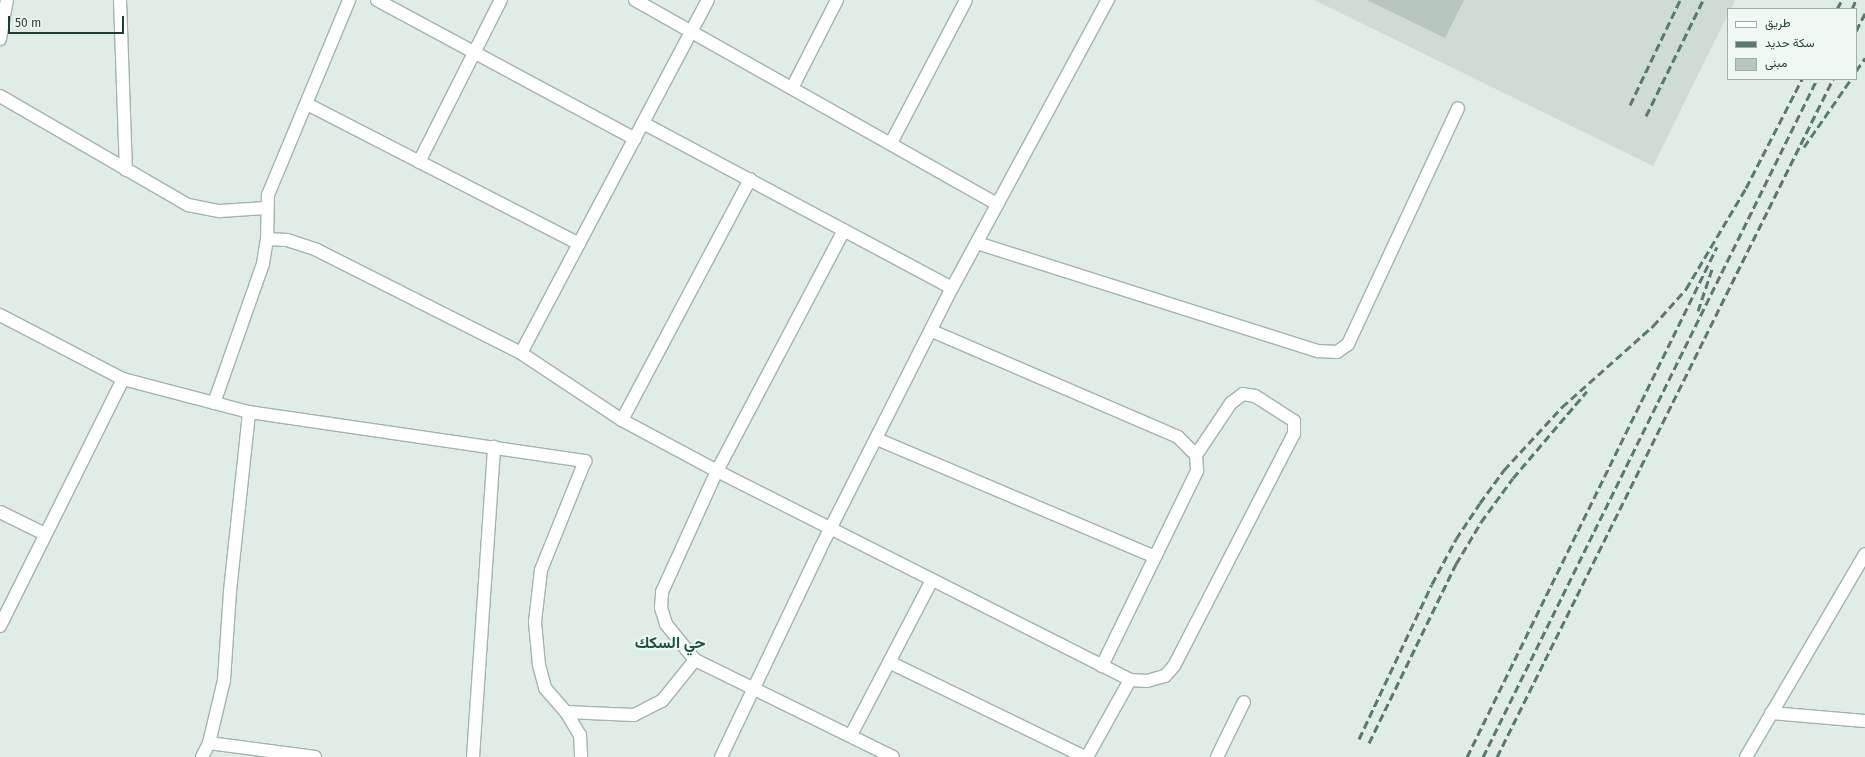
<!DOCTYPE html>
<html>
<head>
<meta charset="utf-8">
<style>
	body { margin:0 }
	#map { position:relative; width:1865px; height:757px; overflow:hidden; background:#e0ece6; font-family:"Fira Sans",Vazirmatn,sans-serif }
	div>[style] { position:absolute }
	.built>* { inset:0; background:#cedcd4 }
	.building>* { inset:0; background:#b5c7be }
	.roads { filter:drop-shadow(1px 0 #a2b4ad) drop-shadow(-1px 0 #a2b4ad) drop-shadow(0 1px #a2b4ad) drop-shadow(0 -1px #a2b4ad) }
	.street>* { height:12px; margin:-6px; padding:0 6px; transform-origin:6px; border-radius:6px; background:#fff }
	.rail>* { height:3px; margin-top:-1.5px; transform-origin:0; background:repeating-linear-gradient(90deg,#597a6e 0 8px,transparent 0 12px) }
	span { translate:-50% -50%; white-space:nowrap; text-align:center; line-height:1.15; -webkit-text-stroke:4px #f0f8f4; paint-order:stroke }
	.quarter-label { font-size:16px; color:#19523f; font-weight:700 }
	.legend { position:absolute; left:1727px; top:8px; width:130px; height:72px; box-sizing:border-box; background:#f0f8f4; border:1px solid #9caea7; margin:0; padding:5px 7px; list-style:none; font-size:12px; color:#1f3e33 }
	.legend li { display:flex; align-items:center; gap:8px; height:20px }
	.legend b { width:20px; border:1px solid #9caea7 }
	.scale { position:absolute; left:8px; top:16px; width:116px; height:18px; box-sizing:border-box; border:2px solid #1f3e33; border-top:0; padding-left:5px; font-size:12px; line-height:14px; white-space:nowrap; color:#1f3e33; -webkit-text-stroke:3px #f0f8f4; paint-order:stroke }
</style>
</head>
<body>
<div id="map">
	<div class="built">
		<div style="clip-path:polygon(1314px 0,1735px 0,1731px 9px,1728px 9px,1728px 14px,1653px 166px)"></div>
	</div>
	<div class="building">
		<div style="clip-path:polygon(1367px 0,1464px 0,1445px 38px)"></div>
	</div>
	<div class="roads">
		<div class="street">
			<div style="left:120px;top:0;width:170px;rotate:88deg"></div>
			<div style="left:377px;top:0;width:293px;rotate:28.3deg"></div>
			<div style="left:635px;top:0;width:416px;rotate:29.4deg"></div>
			<div style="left:0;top:39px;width:40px;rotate:-80deg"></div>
			<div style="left:792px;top:88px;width:99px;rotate:-62.9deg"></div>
			<div style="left:0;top:96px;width:217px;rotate:30.1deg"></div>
			<div style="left:188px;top:205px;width:33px;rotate:11deg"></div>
			<div style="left:220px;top:211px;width:46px;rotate:-3.7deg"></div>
			<div style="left:307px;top:104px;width:306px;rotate:27.2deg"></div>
			<div style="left:643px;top:123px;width:350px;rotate:28.1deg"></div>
			<div style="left:891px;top:143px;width:161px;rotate:-62.3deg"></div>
			<div style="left:419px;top:162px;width:182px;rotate:-63.2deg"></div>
			<div style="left:267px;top:239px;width:20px;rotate:3deg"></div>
			<div style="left:287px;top:240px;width:32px;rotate:18deg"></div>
			<div style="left:317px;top:250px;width:229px;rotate:26.8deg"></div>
			<div style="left:521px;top:353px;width:121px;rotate:33.6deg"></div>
			<div style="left:622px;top:420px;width:108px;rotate:28.2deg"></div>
			<div style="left:717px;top:471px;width:272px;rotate:-62.2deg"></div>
			<div style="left:977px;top:243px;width:358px;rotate:17.6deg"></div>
			<div style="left:1318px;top:351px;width:19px;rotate:3deg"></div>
			<div style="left:1337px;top:352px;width:14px;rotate:-36deg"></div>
			<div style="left:1348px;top:344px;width:260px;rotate:-65deg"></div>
			<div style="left:0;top:315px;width:139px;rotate:27.5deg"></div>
			<div style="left:123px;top:379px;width:130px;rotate:14.7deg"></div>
			<div style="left:249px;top:412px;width:340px;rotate:8.3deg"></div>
			<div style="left:585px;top:461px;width:118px;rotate:112deg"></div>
			<div style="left:541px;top:570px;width:52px;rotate:96.6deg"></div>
			<div style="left:535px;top:622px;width:43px;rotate:84.7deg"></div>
			<div style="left:539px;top:665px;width:24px;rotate:75deg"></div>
			<div style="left:545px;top:688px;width:32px;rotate:49deg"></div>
			<div style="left:566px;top:712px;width:27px;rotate:59deg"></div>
			<div style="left:580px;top:735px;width:22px;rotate:87deg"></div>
			<div style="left:932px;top:331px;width:268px;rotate:23.3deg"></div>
			<div style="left:1178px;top:437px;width:25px;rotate:45deg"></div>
			<div style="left:1196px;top:455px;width:16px;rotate:86deg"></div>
			<div style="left:1197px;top:471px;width:217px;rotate:116deg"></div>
			<div style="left:521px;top:353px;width:399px;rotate:-62.1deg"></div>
			<div style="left:214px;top:403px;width:147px;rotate:-70.6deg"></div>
			<div style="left:263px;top:264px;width:25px;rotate:-81deg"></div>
			<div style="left:267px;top:239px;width:44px;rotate:-88.7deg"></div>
			<div style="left:268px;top:195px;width:211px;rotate:-67.4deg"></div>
			<div style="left:622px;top:420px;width:273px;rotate:-62deg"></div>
			<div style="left:877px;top:439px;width:302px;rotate:23deg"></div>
			<div style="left:0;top:512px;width:50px;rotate:26.1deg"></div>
			<div style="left:0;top:626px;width:276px;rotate:-63.5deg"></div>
			<div style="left:889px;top:662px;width:218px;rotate:25.9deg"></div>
			<div style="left:566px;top:712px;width:68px;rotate:2.5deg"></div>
			<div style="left:634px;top:715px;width:31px;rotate:-27deg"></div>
			<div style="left:662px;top:701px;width:53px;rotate:-51.2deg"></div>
			<div style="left:1771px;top:713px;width:94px;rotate:4.9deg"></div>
			<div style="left:851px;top:735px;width:175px;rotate:-62.4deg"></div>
			<div style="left:209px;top:743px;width:107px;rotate:7.5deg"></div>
			<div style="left:202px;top:757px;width:16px;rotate:-63deg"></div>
			<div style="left:209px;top:743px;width:65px;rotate:-76.6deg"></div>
			<div style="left:224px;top:680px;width:89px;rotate:-86.1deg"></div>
			<div style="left:230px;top:591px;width:180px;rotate:-83.9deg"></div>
			<div style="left:473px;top:757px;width:311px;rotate:-86.1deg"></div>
			<div style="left:721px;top:757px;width:230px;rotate:-64.5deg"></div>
			<div style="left:820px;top:549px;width:292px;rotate:-63.2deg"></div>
			<div style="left:952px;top:288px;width:328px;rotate:-61.6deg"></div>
			<div style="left:893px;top:757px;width:220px;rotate:-153.9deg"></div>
			<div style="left:695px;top:660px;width:46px;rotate:-128.9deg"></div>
			<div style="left:666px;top:624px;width:17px;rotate:-107deg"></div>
			<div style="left:661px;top:608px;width:16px;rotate:-86deg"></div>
			<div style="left:662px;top:592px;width:133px;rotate:-65.6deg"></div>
			<div style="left:717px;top:471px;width:463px;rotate:26.8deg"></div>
			<div style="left:1130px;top:680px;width:17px;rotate:3deg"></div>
			<div style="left:1147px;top:681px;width:19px;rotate:-16deg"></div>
			<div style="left:1165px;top:676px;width:13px;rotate:-48deg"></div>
			<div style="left:1174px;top:666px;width:261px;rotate:-62.7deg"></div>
			<div style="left:1294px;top:434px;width:13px;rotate:-90deg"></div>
			<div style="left:1294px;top:421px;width:46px;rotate:-147.3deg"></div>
			<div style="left:1255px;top:396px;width:12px;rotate:-171deg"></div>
			<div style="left:1243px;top:394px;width:15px;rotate:143deg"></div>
			<div style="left:1231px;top:403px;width:63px;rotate:123.9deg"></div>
			<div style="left:1087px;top:757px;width:88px;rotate:-60.8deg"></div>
			<div style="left:1217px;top:757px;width:61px;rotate:-63.9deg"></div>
			<div style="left:1746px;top:757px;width:235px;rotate:-59.6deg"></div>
		</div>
	</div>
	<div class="rail">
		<div style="left:1837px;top:9px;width:10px;rotate:-61deg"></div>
		<div style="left:1852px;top:9px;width:10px;rotate:-66deg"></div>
		<div style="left:1856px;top:31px;width:20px;rotate:-63deg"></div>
		<div style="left:1856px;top:71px;width:16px;rotate:-55deg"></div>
		<div style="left:1630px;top:105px;width:116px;rotate:-64.5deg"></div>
		<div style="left:1646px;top:116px;width:129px;rotate:-63.8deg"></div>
		<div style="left:1804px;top:147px;width:83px;rotate:-55.3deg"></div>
		<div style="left:1698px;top:311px;width:47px;rotate:-71.6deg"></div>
		<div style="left:1359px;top:739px;width:171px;rotate:-64.8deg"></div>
		<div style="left:1432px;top:584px;width:51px;rotate:-61.9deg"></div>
		<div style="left:1456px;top:539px;width:43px;rotate:-56.3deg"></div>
		<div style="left:1480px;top:503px;width:41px;rotate:-54deg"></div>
		<div style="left:1504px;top:470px;width:86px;rotate:-47.4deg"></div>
		<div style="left:1562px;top:407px;width:122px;rotate:-41.7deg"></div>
		<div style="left:1653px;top:326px;width:50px;rotate:-48.3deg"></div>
		<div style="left:1686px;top:289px;width:117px;rotate:-59.3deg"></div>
		<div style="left:1746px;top:188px;width:123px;rotate:-62.8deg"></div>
		<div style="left:1369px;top:743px;width:199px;rotate:-64.1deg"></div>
		<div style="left:1456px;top:564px;width:49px;rotate:-59.2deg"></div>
		<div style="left:1481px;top:522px;width:54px;rotate:-54deg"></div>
		<div style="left:1513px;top:478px;width:114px;rotate:-49.6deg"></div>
		<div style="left:1467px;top:757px;width:568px;rotate:-63.89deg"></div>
		<div style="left:1483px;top:757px;width:756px;rotate:-63.77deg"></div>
		<div style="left:1497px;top:757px;width:757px;rotate:-63.64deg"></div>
	</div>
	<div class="quarter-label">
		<span style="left:670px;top:643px">حي السكك</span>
	</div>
	<ul class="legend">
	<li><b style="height:5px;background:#fff"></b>طريق</li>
	<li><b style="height:5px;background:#597a6e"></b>سكة حديد</li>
	<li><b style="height:11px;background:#b5c7be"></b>مبنى</li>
	</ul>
	<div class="scale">50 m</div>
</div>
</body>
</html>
